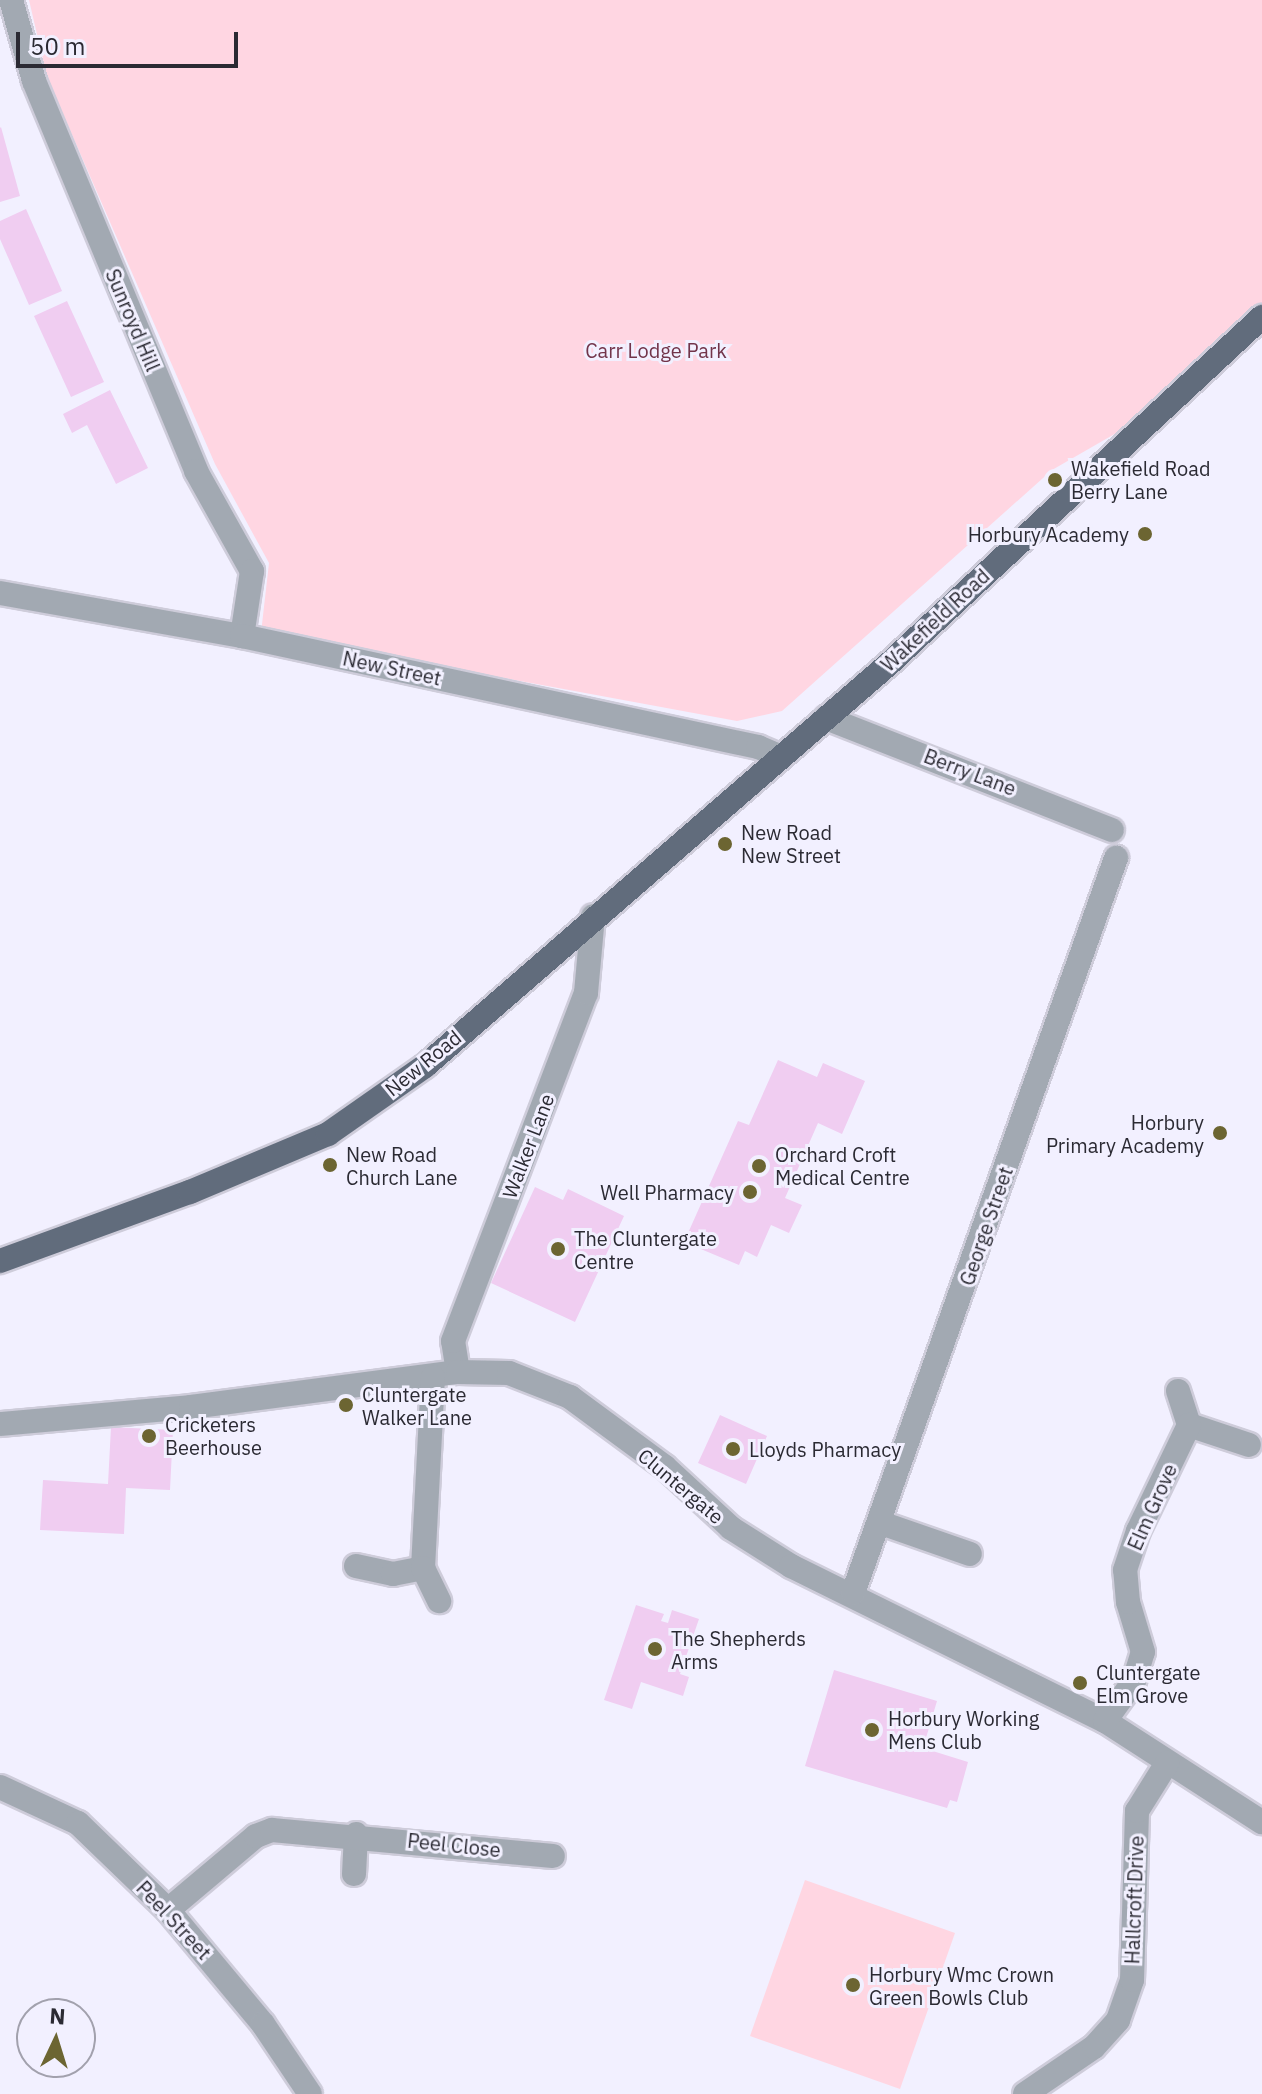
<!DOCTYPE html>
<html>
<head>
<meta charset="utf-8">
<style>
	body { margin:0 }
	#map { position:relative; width:1262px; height:2094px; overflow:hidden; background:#f2f0ff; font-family:"IBM Plex Sans",sans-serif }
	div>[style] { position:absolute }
	.green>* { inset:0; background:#ffd6e2 }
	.building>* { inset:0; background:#f0cdf1 }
	.roads { filter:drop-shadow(2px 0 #ceccda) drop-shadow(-2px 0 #ceccda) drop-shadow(0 2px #ceccda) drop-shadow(0 -2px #ceccda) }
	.minor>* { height:24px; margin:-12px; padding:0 12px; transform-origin:12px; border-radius:12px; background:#a2a9b2 }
	.major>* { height:24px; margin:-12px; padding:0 12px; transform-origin:12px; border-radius:12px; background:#616c7c }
	.dots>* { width:22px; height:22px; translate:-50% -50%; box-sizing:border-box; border:4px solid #f2f0ff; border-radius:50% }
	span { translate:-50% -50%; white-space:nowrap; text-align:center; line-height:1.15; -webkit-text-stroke:6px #f2f0ff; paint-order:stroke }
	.street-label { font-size:20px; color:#2b2a33 }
	.park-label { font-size:20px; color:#72344a }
	.poi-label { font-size:20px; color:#2b2a33 }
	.left { translate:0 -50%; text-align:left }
	.right { translate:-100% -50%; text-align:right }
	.north { position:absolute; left:16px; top:1998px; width:80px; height:80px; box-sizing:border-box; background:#f2f0ff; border:2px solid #a2a1ad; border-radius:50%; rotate:4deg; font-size:22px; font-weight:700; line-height:32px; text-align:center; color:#2b2a33 }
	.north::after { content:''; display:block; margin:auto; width:28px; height:36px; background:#6c6532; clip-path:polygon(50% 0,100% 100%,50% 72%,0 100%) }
	.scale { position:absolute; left:16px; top:32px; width:222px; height:36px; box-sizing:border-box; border:4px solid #2b2a33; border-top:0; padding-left:10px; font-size:24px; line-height:28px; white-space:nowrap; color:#2b2a33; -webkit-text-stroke:6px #f2f0ff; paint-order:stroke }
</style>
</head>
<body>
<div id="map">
	<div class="green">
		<div style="clip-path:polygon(29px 0,1262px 0,1262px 317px,1165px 405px,1052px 470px,782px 711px,737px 721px,261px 633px,269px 563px,215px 464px,47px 77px)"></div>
		<div style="clip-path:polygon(805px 1880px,955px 1933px,900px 2089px,750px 2036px)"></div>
	</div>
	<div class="building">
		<div style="clip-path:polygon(1px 127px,20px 196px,0 202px,0 128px)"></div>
		<div style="clip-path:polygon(26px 209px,62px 291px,29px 305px,0 239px,0 221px)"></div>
		<div style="clip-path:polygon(67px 301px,104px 382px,71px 397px,34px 316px)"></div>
		<div style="clip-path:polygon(110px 390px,148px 468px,116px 484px,87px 425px,72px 433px,63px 414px)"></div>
		<div style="clip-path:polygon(778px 1060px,817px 1077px,823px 1063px,865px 1081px,842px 1134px,818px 1123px,785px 1198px,802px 1205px,789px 1233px,771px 1225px,757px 1257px,745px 1251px,739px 1265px,684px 1242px,738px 1121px,749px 1125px)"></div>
		<div style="clip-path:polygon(535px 1187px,563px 1200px,568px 1189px,624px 1216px,575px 1322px,491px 1283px)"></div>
		<div style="clip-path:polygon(720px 1415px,767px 1436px,746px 1484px,698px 1463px)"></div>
		<div style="clip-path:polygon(111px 1427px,173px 1430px,170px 1490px,126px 1488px,124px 1534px,40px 1530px,43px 1480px,108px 1484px)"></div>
		<div style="clip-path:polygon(636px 1605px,664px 1614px,661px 1621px,668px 1623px,672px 1610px,699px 1619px,680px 1674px,689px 1677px,683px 1696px,641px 1682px,632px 1709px,604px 1700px)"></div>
		<div style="clip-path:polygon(834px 1670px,937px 1701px,923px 1748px,968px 1762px,957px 1802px,950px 1800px,947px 1808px,805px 1766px)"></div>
	</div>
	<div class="roads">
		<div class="minor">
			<div style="left:11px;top:0;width:84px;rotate:74.1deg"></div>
			<div style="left:34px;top:81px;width:422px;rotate:67.4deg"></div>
			<div style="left:196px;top:471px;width:115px;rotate:60.8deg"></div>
			<div style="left:252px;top:571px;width:66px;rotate:98.7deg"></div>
			<div style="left:0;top:593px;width:246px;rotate:10.1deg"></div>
			<div style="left:242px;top:636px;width:528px;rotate:12.14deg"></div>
			<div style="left:758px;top:747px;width:25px;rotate:23deg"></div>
			<div style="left:826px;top:718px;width:307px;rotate:21.4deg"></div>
			<div style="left:458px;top:1372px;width:31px;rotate:-99deg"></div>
			<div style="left:453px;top:1341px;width:373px;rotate:-69.1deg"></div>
			<div style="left:586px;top:993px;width:77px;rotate:-84.8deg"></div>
			<div style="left:1178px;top:1391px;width:36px;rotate:72deg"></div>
			<div style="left:1189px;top:1425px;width:63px;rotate:18.4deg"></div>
			<div style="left:0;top:1424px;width:192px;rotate:-5.1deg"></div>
			<div style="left:191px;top:1407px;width:269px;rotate:-7.5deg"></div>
			<div style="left:458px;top:1372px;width:51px;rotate:1.1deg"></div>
			<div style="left:509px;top:1373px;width:66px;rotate:21.5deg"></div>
			<div style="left:570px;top:1397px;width:118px;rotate:36.4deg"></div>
			<div style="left:665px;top:1467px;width:90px;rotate:42.7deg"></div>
			<div style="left:731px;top:1528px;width:71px;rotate:32.3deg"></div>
			<div style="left:791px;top:1566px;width:350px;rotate:26.3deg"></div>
			<div style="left:1105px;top:1721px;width:187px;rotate:32.8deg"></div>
			<div style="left:881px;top:1523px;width:94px;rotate:19.2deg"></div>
			<div style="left:356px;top:1566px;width:38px;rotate:12deg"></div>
			<div style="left:393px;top:1574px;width:31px;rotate:-11deg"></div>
			<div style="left:423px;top:1568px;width:191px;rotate:-87deg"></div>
			<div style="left:423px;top:1568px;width:37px;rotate:64deg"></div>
			<div style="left:853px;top:1593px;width:781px;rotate:-70.31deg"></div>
			<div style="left:1105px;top:1721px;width:49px;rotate:-54.1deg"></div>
			<div style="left:1134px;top:1681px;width:30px;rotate:-73deg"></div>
			<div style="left:1143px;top:1652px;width:52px;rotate:-106.7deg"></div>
			<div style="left:1128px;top:1602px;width:32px;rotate:-95deg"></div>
			<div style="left:1125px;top:1570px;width:41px;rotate:-71.6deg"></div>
			<div style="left:1138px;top:1531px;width:118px;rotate:-64.3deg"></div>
			<div style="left:0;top:1787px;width:86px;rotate:24.8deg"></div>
			<div style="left:78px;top:1823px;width:125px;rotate:44deg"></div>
			<div style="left:168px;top:1910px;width:148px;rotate:50.2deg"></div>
			<div style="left:263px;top:2024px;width:84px;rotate:56.1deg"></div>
			<div style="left:354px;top:1874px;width:40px;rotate:-87.1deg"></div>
			<div style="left:168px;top:1910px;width:115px;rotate:-40.1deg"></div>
			<div style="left:256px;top:1836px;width:17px;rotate:-21deg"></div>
			<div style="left:272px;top:1830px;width:282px;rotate:5.3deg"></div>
			<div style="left:1025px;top:2094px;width:83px;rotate:-34.3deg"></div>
			<div style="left:1094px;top:2047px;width:36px;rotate:-48deg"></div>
			<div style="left:1118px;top:2020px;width:42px;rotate:-70.7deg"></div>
			<div style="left:1132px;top:1980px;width:169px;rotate:-88.3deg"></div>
			<div style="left:1137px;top:1811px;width:57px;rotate:-58deg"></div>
		</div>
		<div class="major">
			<div style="left:0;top:1261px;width:202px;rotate:-20deg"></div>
			<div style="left:190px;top:1192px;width:150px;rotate:-22.8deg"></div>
			<div style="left:328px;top:1134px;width:118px;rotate:-35deg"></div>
			<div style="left:425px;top:1066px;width:617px;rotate:-40.92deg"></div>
			<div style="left:891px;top:662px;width:507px;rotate:-42.92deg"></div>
		</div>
	</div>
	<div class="dots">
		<div style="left:1055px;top:480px;background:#6c6532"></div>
		<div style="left:1145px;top:534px;background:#6c6532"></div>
		<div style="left:725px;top:844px;background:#6c6532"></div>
		<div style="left:1220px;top:1133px;background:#6c6532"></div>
		<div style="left:330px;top:1165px;background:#6c6532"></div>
		<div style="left:759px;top:1166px;background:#6c6532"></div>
		<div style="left:750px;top:1192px;background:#6c6532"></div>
		<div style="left:558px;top:1249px;background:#6c6532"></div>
		<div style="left:346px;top:1405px;background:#6c6532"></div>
		<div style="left:149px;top:1436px;background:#6c6532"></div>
		<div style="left:733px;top:1449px;background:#6c6532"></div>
		<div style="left:655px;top:1649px;background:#6c6532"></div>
		<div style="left:1080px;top:1683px;background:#6c6532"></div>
		<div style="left:872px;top:1730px;background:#6c6532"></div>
		<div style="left:853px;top:1985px;background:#6c6532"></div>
	</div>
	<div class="street-label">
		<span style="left:133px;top:320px;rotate:67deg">Sunroyd Hill</span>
		<span style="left:935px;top:620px;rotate:-43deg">Wakefield Road</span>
		<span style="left:392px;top:668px;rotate:12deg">New Street</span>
		<span style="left:970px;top:772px;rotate:21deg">Berry Lane</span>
		<span style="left:423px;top:1063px;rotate:-39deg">New Road</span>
		<span style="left:528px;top:1146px;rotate:-69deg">Walker Lane</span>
		<span style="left:986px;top:1226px;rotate:-71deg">George Street</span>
		<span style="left:681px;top:1486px;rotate:40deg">Cluntergate</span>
		<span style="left:1152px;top:1507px;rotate:-66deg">Elm Grove</span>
		<span style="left:454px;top:1845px;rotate:6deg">Peel Close</span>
		<span style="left:1134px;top:1900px;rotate:-88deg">Hallcroft Drive</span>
		<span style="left:174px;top:1920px;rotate:47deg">Peel Street</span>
	</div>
	<div class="park-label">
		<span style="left:656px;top:350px">Carr Lodge Park</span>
	</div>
	<div class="poi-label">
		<span class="left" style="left:1071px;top:480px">Wakefield Road<br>Berry Lane</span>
		<span class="right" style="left:1129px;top:534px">Horbury Academy</span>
		<span class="left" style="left:741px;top:844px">New Road<br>New Street</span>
		<span class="right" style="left:1204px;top:1134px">Horbury<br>Primary Academy</span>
		<span class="left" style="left:346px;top:1166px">New Road<br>Church Lane</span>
		<span class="left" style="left:775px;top:1166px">Orchard Croft<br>Medical Centre</span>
		<span class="right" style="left:734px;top:1192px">Well Pharmacy</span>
		<span class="left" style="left:574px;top:1250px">The Cluntergate<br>Centre</span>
		<span class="left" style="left:362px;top:1406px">Cluntergate<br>Walker Lane</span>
		<span class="left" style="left:165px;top:1436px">Cricketers<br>Beerhouse</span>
		<span class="left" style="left:749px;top:1449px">Lloyds Pharmacy</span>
		<span class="left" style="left:671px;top:1650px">The Shepherds<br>Arms</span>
		<span class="left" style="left:1096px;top:1684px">Cluntergate<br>Elm Grove</span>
		<span class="left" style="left:888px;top:1730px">Horbury Working<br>Mens Club</span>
		<span class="left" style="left:869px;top:1986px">Horbury Wmc Crown<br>Green Bowls Club</span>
	</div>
	<div class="north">N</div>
	<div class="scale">50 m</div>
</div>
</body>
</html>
